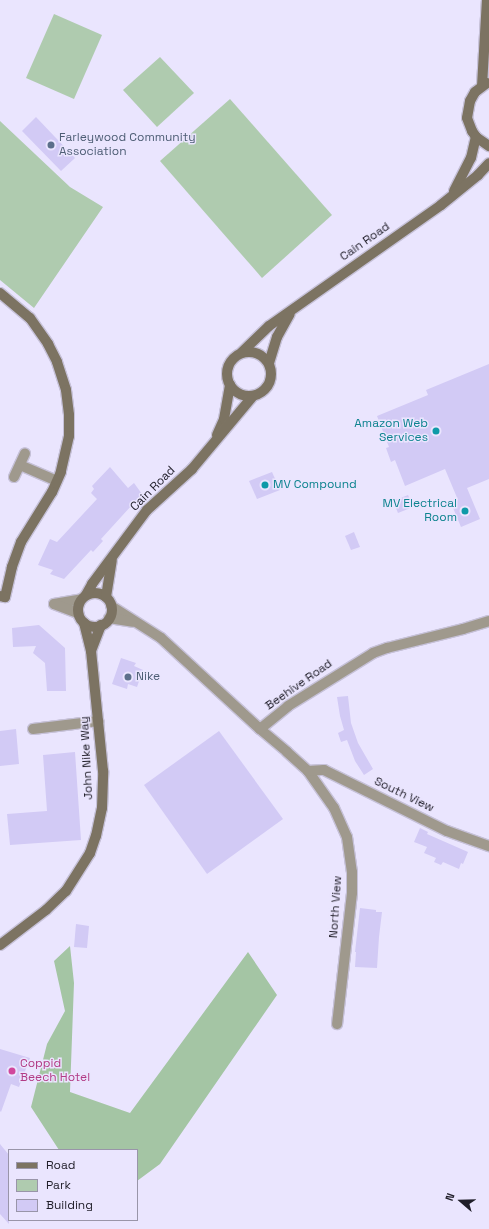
<!DOCTYPE html>
<html>
<head>
<meta charset="utf-8">
<style>
	body { margin:0 }
	#map { position:relative; width:489px; height:1229px; overflow:hidden; background:#eae5fe; font-family:"Space Grotesk",sans-serif }
	div>[style] { position:absolute }
	.green>* { inset:0; background:#afcbaf }
	.forest>* { inset:0; background:#a4c5a4 }
	.building>* { inset:0; background:#d2caf5 }
	.roads { filter:drop-shadow(1px 0 #c6c1d8) drop-shadow(-1px 0 #c6c1d8) drop-shadow(0 1px #c6c1d8) drop-shadow(0 -1px #c6c1d8) }
	.street>* { height:10px; margin:-5px; padding:0 5px; transform-origin:5px; border-radius:5px; background:#9f998d }
	.secondary>* { height:10px; margin:-5px; padding:0 5px; transform-origin:5px; border-radius:5px; background:#7c7362 }
	.secondary>.ring { margin:-5px; padding:0; box-sizing:content-box; background:none; border:10px solid #7c7362; border-radius:50% }
	.dots>* { width:11px; height:11px; translate:-50% -50%; box-sizing:border-box; border:2px solid #eae5fe; border-radius:50% }
	span { translate:-50% -50%; white-space:nowrap; text-align:center; line-height:1.15; -webkit-text-stroke:3px #eae5fe; paint-order:stroke }
	.service-label { font-size:12px; color:#4e5e75 }
	.left { translate:0 -50%; text-align:left }
	.street-label { font-size:12px; color:#201e29 }
	.culture-label { font-size:12px; color:#0d838f }
	.right { translate:-100% -50%; text-align:right }
	.hotel-label { font-size:12px; color:#b23c85 }
	.legend { position:absolute; left:8px; top:1149px; width:130px; height:72px; box-sizing:border-box; background:#eae5fe; border:1px solid #9995a9; margin:0; padding:5px 7px; list-style:none; font-size:12px; color:#201e29 }
	.legend li { display:flex; align-items:center; gap:8px; height:20px }
	.legend b { width:20px; border:1px solid #9995a9 }
	.north { position:absolute; left:441px; top:1181px; width:40px; height:40px; -webkit-text-stroke:3px #eae5fe; paint-order:stroke; rotate:290deg; font-size:11px; font-weight:700; line-height:16px; text-align:center; color:#201e29 }
	.north::after { content:''; display:block; margin:auto; width:14px; height:18px; background:#201e29; clip-path:polygon(50% 0,100% 100%,50% 72%,0 100%) }
</style>
</head>
<body>
<div id="map">
	<div class="green">
		<div style="clip-path:polygon(54px 14px,102px 35px,74px 99px,26px 78px)"></div>
		<div style="clip-path:polygon(160px 57px,194px 93px,157px 127px,123px 90px)"></div>
		<div style="clip-path:polygon(230px 99px,332px 215px,262px 278px,160px 161px)"></div>
		<div style="clip-path:polygon(0 121px,70px 187px,103px 207px,34px 308px,0 280px)"></div>
	</div>
	<div class="forest">
		<div style="clip-path:polygon(70px 946px,74px 983px,70px 1092px,130px 1113px,248px 952px,277px 995px,160px 1164px,137px 1181px,137px 1150px,59px 1150px,31px 1107px,47px 1044px,65px 1011px,54px 961px)"></div>
	</div>
	<div class="building">
		<div style="clip-path:polygon(36px 117px,75px 158px,61px 171px,22px 131px)"></div>
		<div style="clip-path:polygon(489px 364px,489px 479px,467px 488px,480px 519px,461px 527px,451px 503px,458px 500px,445px 469px,405px 486px,395px 460px,391px 462px,386px 448px,389px 447px,377px 416px,428px 395px,426px 390px)"></div>
		<div style="clip-path:polygon(110px 467px,128px 488px,134px 483px,142px 494px,101px 539px,103px 541px,93px 552px,91px 550px,64px 579px,50px 574px,53px 570px,38px 565px,50px 539px,57px 542px,97px 499px,91px 493px,94px 489px,92px 486px)"></div>
		<div style="clip-path:polygon(272px 472px,280px 490px,257px 499px,249px 481px)"></div>
		<div style="clip-path:polygon(408px 495px,413px 507px,398px 513px,393px 501px)"></div>
		<div style="clip-path:polygon(354px 532px,360px 547px,351px 550px,345px 536px)"></div>
		<div style="clip-path:polygon(39px 625px,65px 648px,66px 691px,47px 691px,45px 663px,33px 653px,36px 646px,13px 647px,12px 628px)"></div>
		<div style="clip-path:polygon(121px 658px,136px 663px,134px 666px,143px 670px,137px 687px,128px 684px,127px 689px,112px 684px)"></div>
		<div style="clip-path:polygon(348px 696px,351px 723px,358px 743px,373px 769px,364px 775px,355px 761px,347px 740px,341px 742px,338px 733px,344px 730px,340px 716px,337px 697px)"></div>
		<div style="clip-path:polygon(16px 729px,19px 764px,0 766px,0 731px)"></div>
		<div style="clip-path:polygon(219px 731px,283px 819px,207px 874px,144px 785px)"></div>
		<div style="clip-path:polygon(75px 752px,81px 840px,10px 845px,7px 814px,47px 811px,43px 755px)"></div>
		<div style="clip-path:polygon(420px 828px,428px 832px,427px 834px,468px 852px,463px 864px,461px 863px,459px 869px,443px 862px,441px 865px,434px 862px,436px 858px,424px 853px,427px 847px,414px 842px)"></div>
		<div style="clip-path:polygon(360px 908px,376px 910px,376px 912px,382px 912px,379px 937px,377px 968px,355px 967px,356px 952px,355px 952px)"></div>
		<div style="clip-path:polygon(76px 924px,89px 926px,87px 948px,74px 947px)"></div>
		<div style="clip-path:polygon(0 1049px,30px 1058px,19px 1087px,11px 1084px,1px 1112px,0 1111px)"></div>
		<div style="clip-path:polygon(0 1144px,9px 1155px,9px 1224px,0 1214px)"></div>
	</div>
	<div class="roads">
		<div class="street">
			<div style="left:20px;top:465px;width:40px;rotate:23.4deg"></div>
			<div style="left:14px;top:477px;width:26px;rotate:-65deg"></div>
			<div style="left:54px;top:604px;width:27px;rotate:-10deg"></div>
			<div style="left:54px;top:604px;width:26px;rotate:21deg"></div>
			<div style="left:111px;top:606px;width:59px;rotate:32.6deg"></div>
			<div style="left:161px;top:638px;width:134px;rotate:42.6deg"></div>
			<div style="left:260px;top:729px;width:35px;rotate:40deg"></div>
			<div style="left:287px;top:752px;width:28px;rotate:42deg"></div>
			<div style="left:308px;top:771px;width:45px;rotate:54.9deg"></div>
			<div style="left:334px;top:808px;width:32px;rotate:66deg"></div>
			<div style="left:347px;top:837px;width:35px;rotate:82deg"></div>
			<div style="left:352px;top:872px;width:21px;rotate:90deg"></div>
			<div style="left:352px;top:893px;width:132px;rotate:96.5deg"></div>
			<div style="left:109px;top:618px;width:24px;rotate:9deg"></div>
			<div style="left:33px;top:729px;width:66px;rotate:-6.9deg"></div>
			<div style="left:260px;top:729px;width:36px;rotate:-39deg"></div>
			<div style="left:288px;top:706px;width:100px;rotate:-31.9deg"></div>
			<div style="left:373px;top:653px;width:15px;rotate:-20deg"></div>
			<div style="left:387px;top:648px;width:78px;rotate:-14deg"></div>
			<div style="left:463px;top:629px;width:27px;rotate:-17deg"></div>
			<div style="left:308px;top:771px;width:16px;rotate:-4deg"></div>
			<div style="left:324px;top:770px;width:137px;rotate:26.4deg"></div>
			<div style="left:447px;top:831px;width:45px;rotate:19.7deg"></div>
		</div>
		<div class="secondary">
			<div style="left:487px;top:83px;width:15px;rotate:143deg"></div>
			<div style="left:475px;top:92px;width:10px;rotate:119deg"></div>
			<div style="left:470px;top:101px;width:17px;rotate:100deg"></div>
			<div style="left:467px;top:118px;width:14px;rotate:69deg"></div>
			<div style="left:472px;top:131px;width:7px;rotate:56deg"></div>
			<div style="left:476px;top:137px;width:16px;rotate:35deg"></div>
			<div style="left:482px;top:86px;width:86px;rotate:-86.7deg"></div>
			<div style="left:454px;top:191px;width:37px;rotate:-63deg"></div>
			<div style="left:471px;top:158px;width:22px;rotate:-77deg"></div>
			<div style="left:0;top:293px;width:39px;rotate:40deg"></div>
			<div style="left:30px;top:318px;width:32px;rotate:55deg"></div>
			<div style="left:48px;top:344px;width:20px;rotate:63deg"></div>
			<div style="left:57px;top:362px;width:29px;rotate:72deg"></div>
			<div style="left:66px;top:390px;width:25px;rotate:83deg"></div>
			<div style="left:69px;top:415px;width:21px;rotate:90deg"></div>
			<div style="left:69px;top:436px;width:37px;rotate:103deg"></div>
			<div style="left:61px;top:472px;width:22px;rotate:114deg"></div>
			<div style="left:52px;top:492px;width:59px;rotate:121.8deg"></div>
			<div style="left:21px;top:542px;width:27px;rotate:110deg"></div>
			<div style="left:12px;top:567px;width:31px;rotate:103deg"></div>
			<div style="left:5px;top:597px;width:5px;rotate:-169deg"></div>
			<div class="ring" style="left:227px;top:352px;width:34px;height:34px"></div>
			<div style="left:242px;top:352px;width:37px;rotate:-44deg"></div>
			<div style="left:269px;top:326px;width:210px;rotate:-35.1deg"></div>
			<div style="left:441px;top:205px;width:48px;rotate:-39deg"></div>
			<div style="left:478px;top:175px;width:16px;rotate:-47deg"></div>
			<div style="left:269px;top:363px;width:27px;rotate:-73deg"></div>
			<div style="left:277px;top:337px;width:26px;rotate:-61deg"></div>
			<div style="left:217px;top:435px;width:17px;rotate:-66deg"></div>
			<div style="left:224px;top:419px;width:35px;rotate:-80deg"></div>
			<div class="ring" style="left:78px;top:593px;width:24px;height:24px"></div>
			<div style="left:86px;top:595px;width:13px;rotate:-61deg"></div>
			<div style="left:92px;top:584px;width:92px;rotate:-53.4deg"></div>
			<div style="left:147px;top:510px;width:61px;rotate:-42.3deg"></div>
			<div style="left:192px;top:469px;width:95px;rotate:-50.1deg"></div>
			<div style="left:106px;top:597px;width:37px;rotate:-81deg"></div>
			<div style="left:91px;top:651px;width:28px;rotate:-69deg"></div>
			<div style="left:0;top:945px;width:58px;rotate:-37.3deg"></div>
			<div style="left:46px;top:910px;width:28px;rotate:-44deg"></div>
			<div style="left:66px;top:891px;width:45px;rotate:-57.7deg"></div>
			<div style="left:90px;top:853px;width:18px;rotate:-71deg"></div>
			<div style="left:96px;top:836px;width:29px;rotate:-78deg"></div>
			<div style="left:102px;top:808px;width:37px;rotate:-88deg"></div>
			<div style="left:103px;top:771px;width:121px;rotate:-95.7deg"></div>
			<div style="left:91px;top:651px;width:29px;rotate:-104deg"></div>
		</div>
	</div>
	<div class="dots">
		<div style="left:51px;top:145px;background:#5c6f8a"></div>
		<div style="left:436px;top:431px;background:#0f9aa8"></div>
		<div style="left:265px;top:485px;background:#0f9aa8"></div>
		<div style="left:465px;top:511px;background:#0f9aa8"></div>
		<div style="left:128px;top:677px;background:#5c6f8a"></div>
		<div style="left:12px;top:1071px;background:#d1479c"></div>
	</div>
	<div class="service-label">
		<span class="left" style="left:59px;top:145px">Farleywood Community<br>Association</span>
		<span class="left" style="left:136px;top:677px">Nike</span>
	</div>
	<div class="street-label">
		<span style="left:365px;top:242px;rotate:-35deg">Cain Road</span>
		<span style="left:153px;top:489px;rotate:-45deg">Cain Road</span>
		<span style="left:299px;top:685px;rotate:-35deg">Beehive Road</span>
		<span style="left:87px;top:758px;rotate:-93deg">John Nike Way</span>
		<span style="left:404px;top:795px;rotate:26deg">South View</span>
		<span style="left:336px;top:907px;rotate:-86deg">North View</span>
	</div>
	<div class="culture-label">
		<span class="right" style="left:428px;top:431px">Amazon Web<br>Services</span>
		<span class="left" style="left:273px;top:485px">MV Compound</span>
		<span class="right" style="left:457px;top:511px">MV Electrical<br>Room</span>
	</div>
	<div class="hotel-label">
		<span class="left" style="left:20px;top:1071px">Coppid<br>Beech Hotel</span>
	</div>
	<ul class="legend">
	<li><b style="height:5px;background:#7c7362"></b>Road</li>
	<li><b style="height:11px;background:#afcbaf"></b>Park</li>
	<li><b style="height:11px;background:#d2caf5"></b>Building</li>
	</ul>
	<div class="north">N</div>
</div>
</body>
</html>
